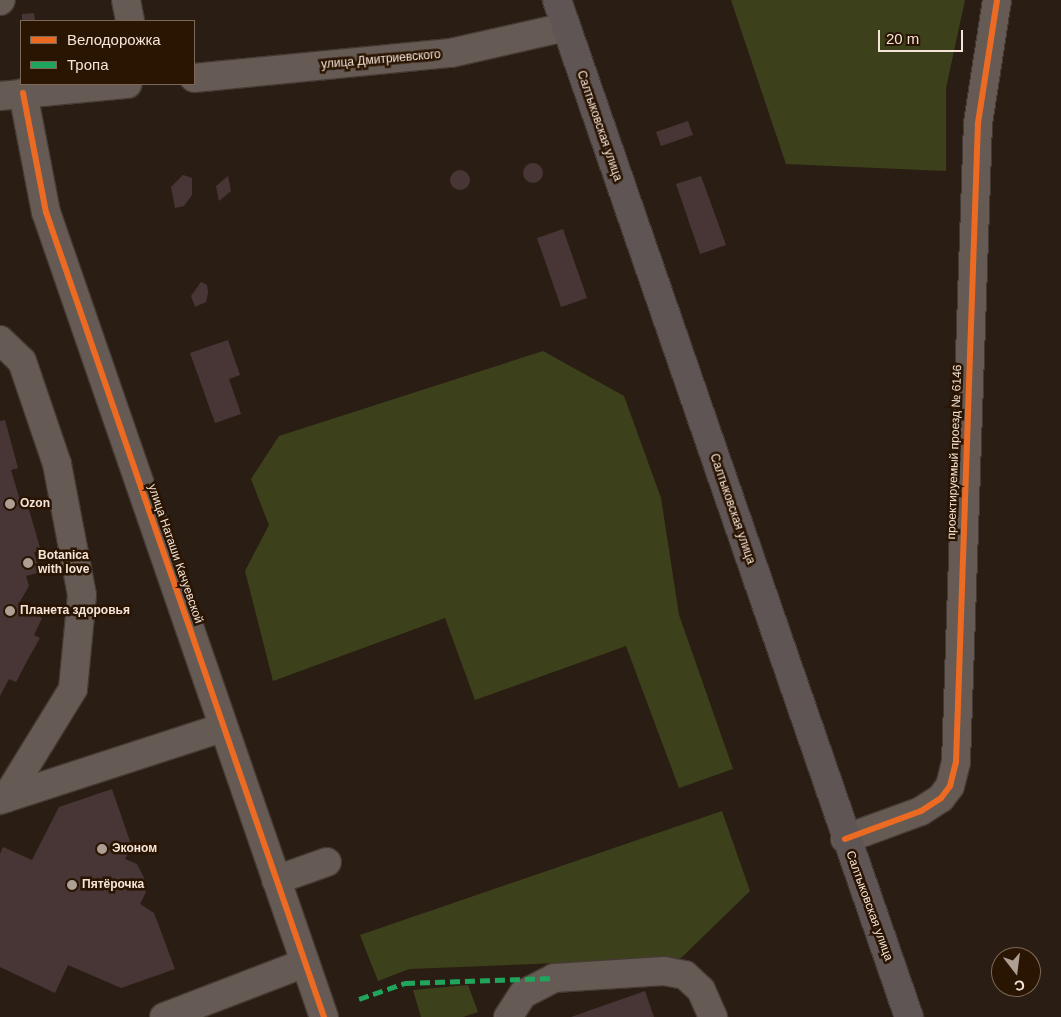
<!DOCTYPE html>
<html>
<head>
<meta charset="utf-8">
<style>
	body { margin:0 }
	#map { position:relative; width:1061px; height:1017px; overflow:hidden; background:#2a1e14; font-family:Arial,sans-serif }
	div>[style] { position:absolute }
	.green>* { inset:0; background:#3c411b }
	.building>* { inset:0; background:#483637 }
	.round { border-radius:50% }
	.roads { filter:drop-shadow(1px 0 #443a33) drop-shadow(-1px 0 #443a33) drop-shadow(0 1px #443a33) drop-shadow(0 -1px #443a33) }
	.minor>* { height:28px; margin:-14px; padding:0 14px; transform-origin:14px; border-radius:14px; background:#655b54 }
	.major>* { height:28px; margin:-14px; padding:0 14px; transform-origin:14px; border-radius:14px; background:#5f5554 }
	.quiet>* { height:5px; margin-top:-2.5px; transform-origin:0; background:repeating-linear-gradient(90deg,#20a55d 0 10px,transparent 0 15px) }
	.cycleway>* { height:6px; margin:-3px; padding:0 3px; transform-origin:3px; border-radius:3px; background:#ed6a23 }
	.dots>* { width:14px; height:14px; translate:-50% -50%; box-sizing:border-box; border:2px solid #2a1402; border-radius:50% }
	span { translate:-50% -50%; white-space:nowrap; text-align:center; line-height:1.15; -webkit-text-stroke:5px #2a1402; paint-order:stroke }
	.street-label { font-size:12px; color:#f5e5d9 }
	.poi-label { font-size:12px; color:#f5e5d9; font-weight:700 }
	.left { translate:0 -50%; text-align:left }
	.legend { position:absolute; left:20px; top:20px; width:175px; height:65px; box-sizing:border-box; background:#2a1402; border:1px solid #7b6858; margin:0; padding:6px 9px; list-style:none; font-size:15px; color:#f5e5d9 }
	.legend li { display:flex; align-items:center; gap:10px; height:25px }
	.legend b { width:25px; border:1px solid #7b6858 }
	.north { position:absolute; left:991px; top:947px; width:50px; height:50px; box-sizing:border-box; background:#2a1402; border:1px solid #7b6858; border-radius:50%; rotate:165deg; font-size:14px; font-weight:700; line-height:20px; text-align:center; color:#f5e5d9 }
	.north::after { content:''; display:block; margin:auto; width:18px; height:22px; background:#ae9f94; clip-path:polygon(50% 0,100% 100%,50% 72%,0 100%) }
	.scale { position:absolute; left:878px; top:30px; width:85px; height:22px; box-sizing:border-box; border:2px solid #f5e5d9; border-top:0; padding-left:6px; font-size:15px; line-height:18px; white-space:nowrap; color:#f5e5d9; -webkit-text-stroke:4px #2a1402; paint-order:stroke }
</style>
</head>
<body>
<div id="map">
	<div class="green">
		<div style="clip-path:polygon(731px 0,965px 0,946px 88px,946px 171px,786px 164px)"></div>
		<div style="clip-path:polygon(543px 351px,624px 396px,661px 498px,679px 615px,733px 769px,679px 788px,626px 646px,475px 700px,445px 618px,273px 681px,245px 571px,269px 525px,251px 479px,279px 436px)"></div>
		<div style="clip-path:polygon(722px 811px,750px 891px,681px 958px,409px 969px,378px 981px,360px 935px)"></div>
		<div style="clip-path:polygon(468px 985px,478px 1012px,463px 1017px,421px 1017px,413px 990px)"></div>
	</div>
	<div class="building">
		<div style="clip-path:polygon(34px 13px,35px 21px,22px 21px,22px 14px)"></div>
		<div style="clip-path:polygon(688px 121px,693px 135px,661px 146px,656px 132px)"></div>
		<div class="round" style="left:523px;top:163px;width:20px;height:20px"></div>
		<div class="round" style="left:450px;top:170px;width:20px;height:20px"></div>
		<div style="clip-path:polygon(183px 175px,192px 178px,192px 195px,184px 206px,175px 208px,171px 187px)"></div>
		<div style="clip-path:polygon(228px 176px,231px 191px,219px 201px,216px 186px)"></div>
		<div style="clip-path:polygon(701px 176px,726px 245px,700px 254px,676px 184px)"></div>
		<div style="clip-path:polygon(563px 229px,587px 298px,561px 307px,537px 238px)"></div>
		<div style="clip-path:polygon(201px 282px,207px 285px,208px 293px,206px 302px,195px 307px,191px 296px)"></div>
		<div style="clip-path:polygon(228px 340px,240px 375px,229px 379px,241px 414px,215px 423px,190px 353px)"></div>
		<div style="clip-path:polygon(5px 420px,18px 468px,11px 470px,21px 504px,27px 503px,41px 551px,34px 552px,40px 572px,26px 576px,29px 586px,18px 605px,42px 618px,34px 635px,40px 638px,27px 661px,16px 682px,9px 679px,0 696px,0 421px)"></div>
		<div style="clip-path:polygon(112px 789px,132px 847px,125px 859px,137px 864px,144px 878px,146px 892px,140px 904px,154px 913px,175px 969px,121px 988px,68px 965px,55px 993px,0 967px,0 854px,3px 847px,32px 860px,59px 807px)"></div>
		<div style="clip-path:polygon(645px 991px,654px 1017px,571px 1017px)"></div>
	</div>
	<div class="roads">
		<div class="minor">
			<div style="left:126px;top:0;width:21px;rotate:79deg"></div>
			<div style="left:0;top:1px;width:1px;rotate:-45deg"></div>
			<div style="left:194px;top:78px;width:258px;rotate:-5.6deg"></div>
			<div style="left:451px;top:53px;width:117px;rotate:-12.8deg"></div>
			<div style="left:23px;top:93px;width:121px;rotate:79.1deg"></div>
			<div style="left:46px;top:212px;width:852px;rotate:70.95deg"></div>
			<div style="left:0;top:96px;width:128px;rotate:-5.4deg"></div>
			<div style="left:0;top:340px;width:30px;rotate:44deg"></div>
			<div style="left:22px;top:361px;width:109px;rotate:71.2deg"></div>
			<div style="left:57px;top:464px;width:133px;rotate:79.2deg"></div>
			<div style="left:82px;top:595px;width:94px;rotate:95.5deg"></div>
			<div style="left:73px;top:689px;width:128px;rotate:121.6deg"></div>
			<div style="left:0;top:800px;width:233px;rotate:-18deg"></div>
			<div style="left:845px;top:839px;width:81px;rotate:-20.2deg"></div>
			<div style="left:921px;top:811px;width:24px;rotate:-33deg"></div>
			<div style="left:941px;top:798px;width:15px;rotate:-53deg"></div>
			<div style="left:950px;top:786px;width:25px;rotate:-76deg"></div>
			<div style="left:956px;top:762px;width:639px;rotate:-88.03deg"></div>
			<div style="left:978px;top:123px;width:124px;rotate:-81.2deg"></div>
			<div style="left:276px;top:880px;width:54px;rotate:-19.4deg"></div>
			<div style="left:164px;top:1017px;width:151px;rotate:-21deg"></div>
			<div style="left:508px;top:1017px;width:27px;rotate:-57deg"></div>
			<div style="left:523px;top:994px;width:35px;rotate:-27deg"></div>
			<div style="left:554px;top:978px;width:110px;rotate:-3.6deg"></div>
			<div style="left:664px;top:971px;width:21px;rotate:11deg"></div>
			<div style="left:685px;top:975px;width:22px;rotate:43deg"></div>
			<div style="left:701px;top:990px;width:30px;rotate:66deg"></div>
		</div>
		<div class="major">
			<div style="left:557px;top:0;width:1076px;rotate:70.91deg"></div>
		</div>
	</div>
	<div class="quiet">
		<div style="left:359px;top:999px;width:49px;rotate:-19.2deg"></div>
		<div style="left:405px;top:983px;width:149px;rotate:-1.9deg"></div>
	</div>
	<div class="cycleway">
		<div style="left:23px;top:93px;width:121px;rotate:79.1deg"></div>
		<div style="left:46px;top:212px;width:852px;rotate:70.95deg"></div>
		<div style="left:845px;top:839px;width:81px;rotate:-20.2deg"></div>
		<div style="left:921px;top:811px;width:24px;rotate:-33deg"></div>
		<div style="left:941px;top:798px;width:15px;rotate:-53deg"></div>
		<div style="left:950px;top:786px;width:25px;rotate:-76deg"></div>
		<div style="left:956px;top:762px;width:639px;rotate:-88.03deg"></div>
		<div style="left:978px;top:123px;width:124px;rotate:-81.2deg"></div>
	</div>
	<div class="dots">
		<div style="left:10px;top:504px;background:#ae9f94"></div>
		<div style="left:28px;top:563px;background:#ae9f94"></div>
		<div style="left:10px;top:611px;background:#ae9f94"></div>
		<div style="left:102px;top:849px;background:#ae9f94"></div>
		<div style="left:72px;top:885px;background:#ae9f94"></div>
	</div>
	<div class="street-label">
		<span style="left:381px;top:60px;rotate:-5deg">улица Дмитриевского</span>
		<span style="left:599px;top:126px;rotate:71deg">Салтыковская улица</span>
		<span style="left:955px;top:452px;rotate:-88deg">проектируемый проезд № 6146</span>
		<span style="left:732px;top:509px;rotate:71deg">Салтыковская улица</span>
		<span style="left:175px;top:554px;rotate:71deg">улица Наташи Качуевской</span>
		<span style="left:869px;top:906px;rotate:70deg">Салтыковская улица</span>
	</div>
	<div class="poi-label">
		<span class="left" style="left:20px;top:504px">Ozon</span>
		<span class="left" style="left:38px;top:563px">Botanica<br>with love</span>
		<span class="left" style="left:20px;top:611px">Планета здоровья</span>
		<span class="left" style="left:112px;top:849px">Эконом</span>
		<span class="left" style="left:82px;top:885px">Пятёрочка</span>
	</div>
	<ul class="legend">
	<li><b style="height:6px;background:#ed6a23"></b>Велодорожка</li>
	<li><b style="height:6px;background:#20a55d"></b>Тропа</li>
	</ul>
	<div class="north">С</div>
	<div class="scale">20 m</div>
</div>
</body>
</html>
